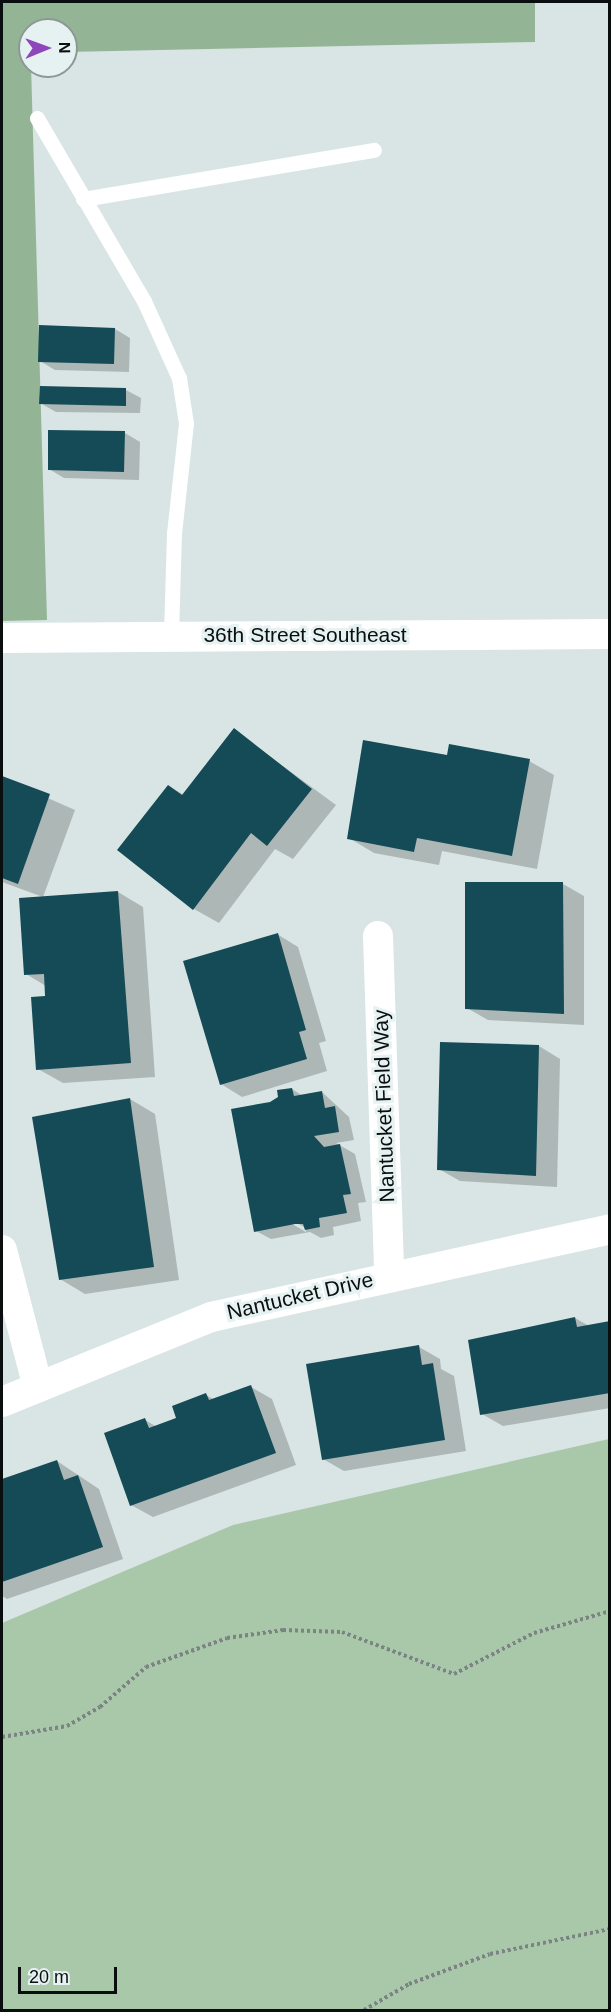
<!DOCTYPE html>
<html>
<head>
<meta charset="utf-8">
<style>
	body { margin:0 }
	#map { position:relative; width:611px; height:2012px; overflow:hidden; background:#d8e5e4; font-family:Arial,sans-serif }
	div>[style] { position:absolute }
	.green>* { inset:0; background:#a9c7a9 }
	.forest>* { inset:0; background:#94b595 }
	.shadow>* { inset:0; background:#0003 }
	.building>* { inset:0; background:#154b57 }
	.path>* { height:4px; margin-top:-2px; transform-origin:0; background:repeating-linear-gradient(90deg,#7b8383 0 3px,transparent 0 6px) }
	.service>* { height:15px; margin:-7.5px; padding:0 7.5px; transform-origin:7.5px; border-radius:7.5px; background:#fff }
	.minor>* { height:30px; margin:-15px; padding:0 15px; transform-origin:15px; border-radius:15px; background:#fff }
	span { translate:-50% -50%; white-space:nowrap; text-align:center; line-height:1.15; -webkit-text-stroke:6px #e5f2f1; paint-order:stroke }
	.street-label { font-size:21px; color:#0a0e0e }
	.frame { position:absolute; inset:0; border:3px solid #0a0e0e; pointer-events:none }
	.north { position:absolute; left:18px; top:18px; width:60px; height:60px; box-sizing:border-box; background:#e5f2f1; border:2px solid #8d9796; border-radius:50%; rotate:89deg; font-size:16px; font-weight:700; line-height:24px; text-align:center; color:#0a0e0e }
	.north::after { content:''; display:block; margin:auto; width:21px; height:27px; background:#8e47ba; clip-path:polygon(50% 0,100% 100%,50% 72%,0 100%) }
	.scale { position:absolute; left:18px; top:1967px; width:99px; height:27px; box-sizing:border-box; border:3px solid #0a0e0e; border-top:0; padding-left:8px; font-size:18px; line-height:21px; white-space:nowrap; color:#0a0e0e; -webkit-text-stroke:4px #e5f2f1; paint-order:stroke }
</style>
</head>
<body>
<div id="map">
	<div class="green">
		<div style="clip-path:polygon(609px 1439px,609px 2010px,2px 2010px,2px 1623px,233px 1525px)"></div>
	</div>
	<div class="forest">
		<div style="clip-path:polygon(2px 2px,535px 2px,535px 42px,66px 52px,66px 30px,30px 30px,47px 620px,2px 621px)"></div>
	</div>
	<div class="shadow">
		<div style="clip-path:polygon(115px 329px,130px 338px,129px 372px,55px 370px,40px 361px)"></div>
		<div style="clip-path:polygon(126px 390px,141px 398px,140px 413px,56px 412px,40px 403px)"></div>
		<div style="clip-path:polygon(125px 433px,140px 442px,139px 480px,64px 478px,49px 469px)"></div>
		<div style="clip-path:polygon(234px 730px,336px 805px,293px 859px,275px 849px,219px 923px,194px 909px,169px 786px,184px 795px)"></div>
		<div style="clip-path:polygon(529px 761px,554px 775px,537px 869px,442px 851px,439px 865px,374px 853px,349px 838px)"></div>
		<div style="clip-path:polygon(2px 778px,75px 810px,43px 897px,2px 882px)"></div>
		<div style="clip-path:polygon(563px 884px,584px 896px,584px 1025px,488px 1020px,467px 1008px)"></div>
		<div style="clip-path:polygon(118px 892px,143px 907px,155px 1077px,63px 1083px,38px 1069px,46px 986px,26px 974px)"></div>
		<div style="clip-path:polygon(277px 934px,298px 947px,326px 1041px,319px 1043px,327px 1071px,242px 1097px,221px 1084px)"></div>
		<div style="clip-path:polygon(441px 1044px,539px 1046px,560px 1059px,557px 1187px,460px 1181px,439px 1169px)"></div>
		<div style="clip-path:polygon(evenodd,292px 1089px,303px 1096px,322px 1092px,349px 1117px,354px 1140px,336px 1143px,355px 1154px,366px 1202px,358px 1203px,361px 1221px,333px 1227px,334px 1235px,321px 1238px,310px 1232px,271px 1239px,256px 1231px,271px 1103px,292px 1089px,289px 1219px,306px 1228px,306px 1232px,287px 1221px,289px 1219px)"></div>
		<div style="clip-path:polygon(130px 1099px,155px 1114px,179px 1280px,85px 1294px,60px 1279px)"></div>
		<div style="clip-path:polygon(575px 1318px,589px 1326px,610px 1323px,610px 1408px,503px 1426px,482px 1414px)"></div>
		<div style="clip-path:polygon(419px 1347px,440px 1359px,441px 1369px,454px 1376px,466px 1451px,344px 1471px,323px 1459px)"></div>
		<div style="clip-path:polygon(251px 1387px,272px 1399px,296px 1465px,153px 1517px,131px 1505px,145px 1420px,157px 1427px,178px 1419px,206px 1395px,215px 1400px)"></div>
		<div style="clip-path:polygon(57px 1461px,99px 1489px,123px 1559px,7px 1599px,2px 1596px,2px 1480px)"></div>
	</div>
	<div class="building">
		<div style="clip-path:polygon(39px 325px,115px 328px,114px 364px,38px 362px)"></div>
		<div style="clip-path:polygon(40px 386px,126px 388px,126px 406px,39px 404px)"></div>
		<div style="clip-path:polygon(48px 430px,125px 431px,124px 472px,48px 470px)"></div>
		<div style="clip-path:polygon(234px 728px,312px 789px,267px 846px,251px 833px,193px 910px,117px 850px,168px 785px,182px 795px)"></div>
		<div style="clip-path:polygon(363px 740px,447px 755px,449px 744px,530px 759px,512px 856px,417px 838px,414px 852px,347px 839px)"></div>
		<div style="clip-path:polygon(2px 776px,50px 794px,18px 884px,2px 878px)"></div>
		<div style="clip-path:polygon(465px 882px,563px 882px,564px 1014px,465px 1009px)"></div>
		<div style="clip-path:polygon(118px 891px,131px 1063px,36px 1070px,31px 997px,45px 996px,44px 974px,24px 975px,19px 898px)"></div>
		<div style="clip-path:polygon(278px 933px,306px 1030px,299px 1032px,307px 1059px,220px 1085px,183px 961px)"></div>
		<div style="clip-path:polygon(440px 1042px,539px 1045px,536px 1176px,437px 1170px)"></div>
		<div style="clip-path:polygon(292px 1088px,294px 1096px,322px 1091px,325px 1108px,335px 1106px,339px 1132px,314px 1136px,324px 1147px,340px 1144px,351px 1194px,343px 1195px,347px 1213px,319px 1218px,320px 1227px,305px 1230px,303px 1224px,295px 1224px,254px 1232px,231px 1109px,270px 1102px,278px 1097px,277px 1090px)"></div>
		<div style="clip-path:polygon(130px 1098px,154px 1267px,59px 1280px,32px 1117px)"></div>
		<div style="clip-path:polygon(575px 1317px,577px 1327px,610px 1321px,610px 1393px,480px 1415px,468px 1340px)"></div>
		<div style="clip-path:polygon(419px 1345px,422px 1365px,433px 1363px,445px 1440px,322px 1460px,306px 1364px)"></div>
		<div style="clip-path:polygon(251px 1385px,276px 1453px,130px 1506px,104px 1433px,145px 1418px,149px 1428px,176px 1418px,172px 1406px,206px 1393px,209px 1400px)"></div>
		<div style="clip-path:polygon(57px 1460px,64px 1480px,78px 1475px,103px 1547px,2px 1582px,2px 1479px)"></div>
	</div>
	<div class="path">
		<div style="left:2px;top:1737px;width:66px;rotate:-9.6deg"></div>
		<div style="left:67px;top:1726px;width:38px;rotate:-30deg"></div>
		<div style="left:100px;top:1707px;width:61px;rotate:-41deg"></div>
		<div style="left:146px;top:1667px;width:86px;rotate:-19.7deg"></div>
		<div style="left:227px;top:1638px;width:57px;rotate:-8.1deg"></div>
		<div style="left:283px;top:1630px;width:59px;rotate:1.9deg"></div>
		<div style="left:342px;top:1632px;width:120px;rotate:20.6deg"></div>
		<div style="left:454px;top:1674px;width:90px;rotate:-27.1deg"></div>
		<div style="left:534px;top:1633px;width:79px;rotate:-16.1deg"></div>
		<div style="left:364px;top:2010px;width:52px;rotate:-30deg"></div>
		<div style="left:409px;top:1984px;width:86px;rotate:-20.3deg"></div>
		<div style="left:490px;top:1954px;width:123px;rotate:-11.8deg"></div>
	</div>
	<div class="service">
		<div style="left:37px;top:118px;width:212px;rotate:59.7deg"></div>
		<div style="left:144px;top:301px;width:85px;rotate:65.6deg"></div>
		<div style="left:179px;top:378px;width:46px;rotate:81.2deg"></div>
		<div style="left:186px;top:423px;width:111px;rotate:96.2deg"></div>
		<div style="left:174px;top:533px;width:103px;rotate:91.7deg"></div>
		<div style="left:83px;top:199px;width:295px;rotate:-9.6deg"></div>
	</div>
	<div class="minor">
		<div style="left:2px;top:638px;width:608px;rotate:-0.38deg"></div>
		<div style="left:378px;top:936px;width:339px;rotate:88.1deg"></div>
		<div style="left:2px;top:1250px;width:142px;rotate:75.3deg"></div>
		<div style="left:2px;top:1402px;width:226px;rotate:-22.1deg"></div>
		<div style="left:211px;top:1317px;width:409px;rotate:-12.4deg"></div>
	</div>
	<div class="street-label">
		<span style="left:305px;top:635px">36th Street Southeast</span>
		<span style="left:384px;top:1106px;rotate:-92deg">Nantucket Field Way</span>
		<span style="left:300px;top:1296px;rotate:-13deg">Nantucket Drive</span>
	</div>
	<div class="frame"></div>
	<div class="north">N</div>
	<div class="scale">20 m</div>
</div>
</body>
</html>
